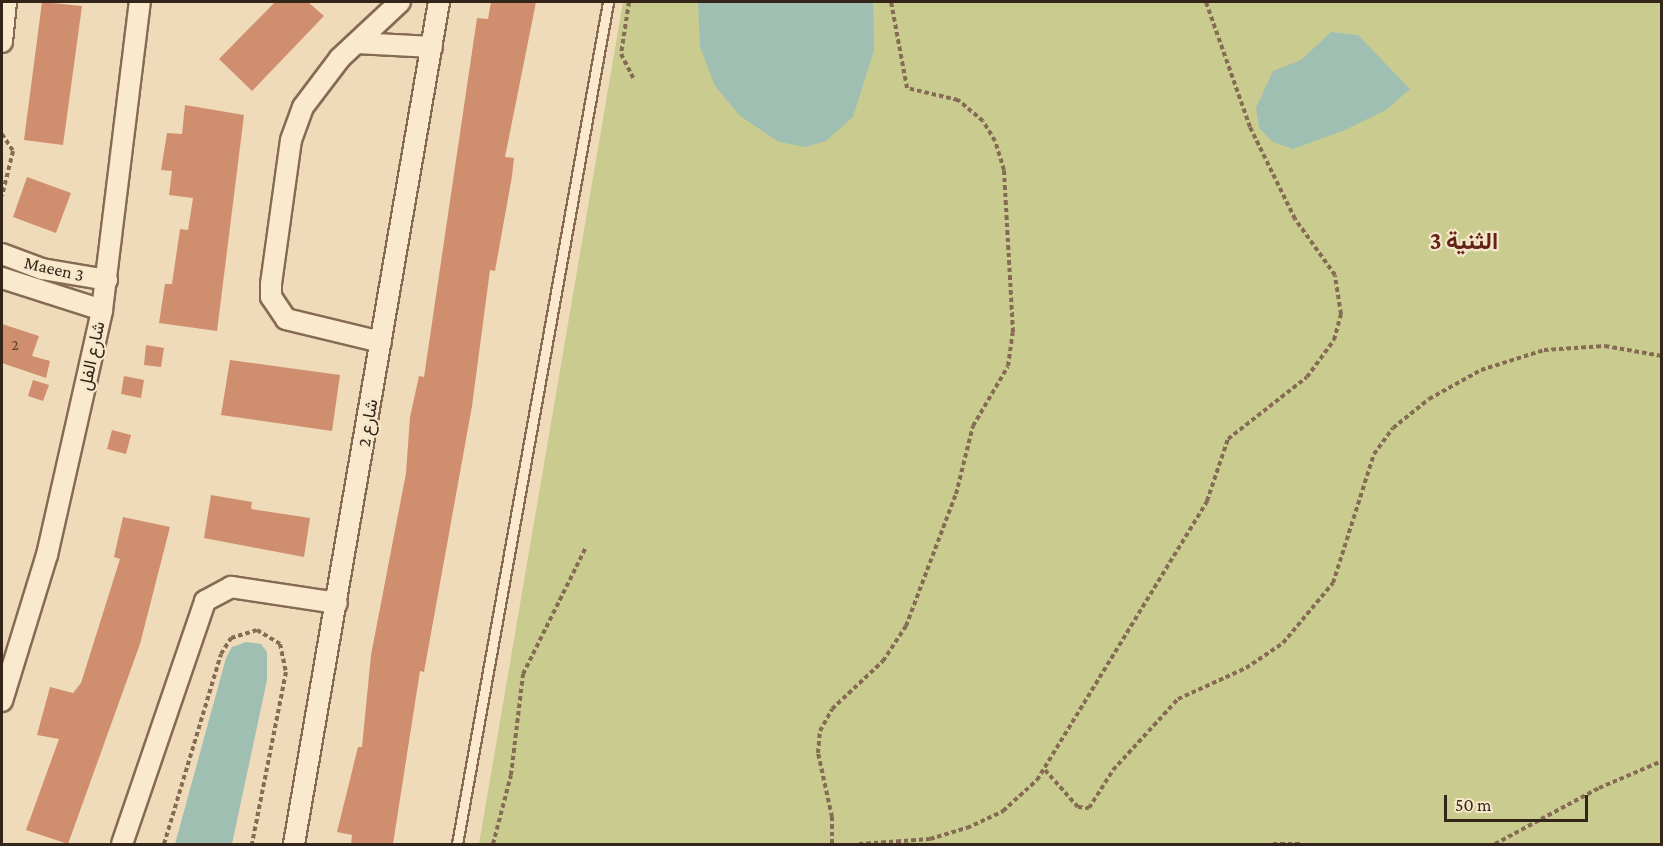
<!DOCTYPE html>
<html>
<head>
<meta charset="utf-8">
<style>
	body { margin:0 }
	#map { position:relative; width:1663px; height:846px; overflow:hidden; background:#efdbba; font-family:"Crimson Pro",Vazirmatn,serif }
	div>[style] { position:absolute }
	.green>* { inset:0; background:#cacc8f }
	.water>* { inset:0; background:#9fbfb3 }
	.building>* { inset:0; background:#cf8f6e }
	.path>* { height:4px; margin-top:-2px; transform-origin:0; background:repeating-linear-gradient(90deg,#866b54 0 4.5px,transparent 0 7.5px) }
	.roads { filter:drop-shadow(2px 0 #866b54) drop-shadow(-2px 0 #866b54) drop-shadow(0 2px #866b54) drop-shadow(0 -2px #866b54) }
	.service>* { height:9px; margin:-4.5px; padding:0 4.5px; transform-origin:4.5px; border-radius:4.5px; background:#fae9cd }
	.minor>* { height:20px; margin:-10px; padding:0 10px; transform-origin:10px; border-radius:10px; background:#fae9cd }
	span { translate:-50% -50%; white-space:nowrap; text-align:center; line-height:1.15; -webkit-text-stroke:4.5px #f6e6ca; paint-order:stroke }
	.number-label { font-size:15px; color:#5b402f }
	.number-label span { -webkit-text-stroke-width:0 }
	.street-label { font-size:18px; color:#34251a }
	.district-label { font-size:24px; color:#622218; font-weight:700 }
	.frame { position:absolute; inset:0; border:3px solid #34251a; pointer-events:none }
	.scale { position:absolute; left:1444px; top:795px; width:144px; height:27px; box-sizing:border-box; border:3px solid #34251a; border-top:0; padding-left:8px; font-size:18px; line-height:21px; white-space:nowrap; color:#34251a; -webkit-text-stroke:4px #f6e6ca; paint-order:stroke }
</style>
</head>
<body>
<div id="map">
	<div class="green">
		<div style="clip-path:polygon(623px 2px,1661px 2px,1661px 844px,479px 844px)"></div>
	</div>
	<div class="water">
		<div style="clip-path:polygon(698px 2px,873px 2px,874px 50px,853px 117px,826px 141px,805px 147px,779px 142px,740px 116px,715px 86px,700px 47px)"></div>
		<div style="clip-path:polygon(1331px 32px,1358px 35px,1410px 89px,1386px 110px,1345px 130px,1293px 149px,1273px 142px,1259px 128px,1256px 108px,1273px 71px,1301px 60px)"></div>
		<div style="clip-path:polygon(246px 642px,261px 644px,267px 652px,267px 680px,232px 844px,175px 844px,226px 658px,232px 647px)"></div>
	</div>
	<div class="building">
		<div style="clip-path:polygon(42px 2px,82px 6px,63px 145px,24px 140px)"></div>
		<div style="clip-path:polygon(275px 2px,308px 2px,324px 16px,252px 91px,219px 59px)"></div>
		<div style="clip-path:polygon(491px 2px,536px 2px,505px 157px,514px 158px,512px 176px,495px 271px,490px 270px,472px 406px,424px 672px,420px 671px,393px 844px,351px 844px,352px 835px,337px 832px,358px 747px,362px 747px,371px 655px,406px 473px,410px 417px,419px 376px,424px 377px,477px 18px,488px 19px)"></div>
		<div style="clip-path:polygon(185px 105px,244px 115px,217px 331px,159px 323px,165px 284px,172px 284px,180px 229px,188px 230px,193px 198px,169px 195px,172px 171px,161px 170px,167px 133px,182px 134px)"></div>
		<div style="clip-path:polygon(27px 177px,71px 193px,56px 233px,13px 217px)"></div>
		<div style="clip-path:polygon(2px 324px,39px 336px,32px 356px,50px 361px,46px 378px,2px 363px)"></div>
		<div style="clip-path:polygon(146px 345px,164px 348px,161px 367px,144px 365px)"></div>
		<div style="clip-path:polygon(230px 360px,340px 375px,332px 431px,221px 415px)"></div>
		<div style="clip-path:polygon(124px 376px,144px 380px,141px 398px,121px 394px)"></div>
		<div style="clip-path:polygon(33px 380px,49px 385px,43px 401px,28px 396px)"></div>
		<div style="clip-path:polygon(112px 430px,131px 435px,126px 454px,107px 449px)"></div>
		<div style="clip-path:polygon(211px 495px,252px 502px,251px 509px,310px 518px,304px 557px,204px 538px)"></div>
		<div style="clip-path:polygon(123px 517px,170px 527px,140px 644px,68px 844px,26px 830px,59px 739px,37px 735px,50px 687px,73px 693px,81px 683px,120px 559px,114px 557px)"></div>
	</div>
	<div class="path">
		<div style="left:629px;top:2px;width:53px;rotate:98.7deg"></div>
		<div style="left:621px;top:54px;width:28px;rotate:63deg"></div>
		<div style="left:2px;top:134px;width:20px;rotate:57deg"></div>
		<div style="left:13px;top:151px;width:46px;rotate:103.7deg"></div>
		<div style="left:1045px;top:770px;width:50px;rotate:48.3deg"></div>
		<div style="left:1078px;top:807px;width:11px;rotate:5deg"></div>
		<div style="left:1089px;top:808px;width:45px;rotate:-57.7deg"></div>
		<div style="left:1113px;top:770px;width:96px;rotate:-47.5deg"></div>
		<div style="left:1178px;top:699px;width:75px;rotate:-24.5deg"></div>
		<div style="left:1246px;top:668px;width:45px;rotate:-34deg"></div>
		<div style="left:1283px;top:643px;width:78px;rotate:-50.2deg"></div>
		<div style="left:1333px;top:583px;width:135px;rotate:-72.4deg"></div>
		<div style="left:1374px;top:454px;width:32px;rotate:-54deg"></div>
		<div style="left:1393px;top:428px;width:46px;rotate:-38.9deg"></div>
		<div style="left:1429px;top:399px;width:60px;rotate:-29.1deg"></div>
		<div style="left:1481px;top:370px;width:66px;rotate:-17.6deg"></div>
		<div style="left:1544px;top:350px;width:61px;rotate:-3.8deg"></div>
		<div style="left:1605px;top:346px;width:58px;rotate:10deg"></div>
		<div style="left:164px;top:844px;width:198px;rotate:-73.3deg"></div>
		<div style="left:221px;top:654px;width:19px;rotate:-58deg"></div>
		<div style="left:231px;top:638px;width:27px;rotate:-17deg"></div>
		<div style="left:257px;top:630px;width:27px;rotate:31deg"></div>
		<div style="left:280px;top:644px;width:29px;rotate:78deg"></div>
		<div style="left:286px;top:672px;width:175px;rotate:101.2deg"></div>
		<div style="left:493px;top:844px;width:71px;rotate:-75.4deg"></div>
		<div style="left:511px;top:775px;width:102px;rotate:-83.2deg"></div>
		<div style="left:523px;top:674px;width:140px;rotate:-63.6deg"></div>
		<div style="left:832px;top:844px;width:27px;rotate:-90deg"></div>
		<div style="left:832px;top:817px;width:66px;rotate:-102.3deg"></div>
		<div style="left:818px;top:753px;width:22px;rotate:-85deg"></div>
		<div style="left:820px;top:731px;width:25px;rotate:-61deg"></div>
		<div style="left:832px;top:709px;width:70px;rotate:-43.3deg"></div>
		<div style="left:883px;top:661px;width:42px;rotate:-56.7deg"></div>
		<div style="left:906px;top:626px;width:141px;rotate:-69.3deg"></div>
		<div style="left:956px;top:494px;width:70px;rotate:-76deg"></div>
		<div style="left:973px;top:426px;width:69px;rotate:-59.7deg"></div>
		<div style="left:1008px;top:366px;width:34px;rotate:-82deg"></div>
		<div style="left:1013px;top:332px;width:162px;rotate:-93.2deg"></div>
		<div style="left:1004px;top:170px;width:30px;rotate:-107deg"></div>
		<div style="left:995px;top:141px;width:23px;rotate:-121deg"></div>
		<div style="left:983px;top:121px;width:33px;rotate:-140deg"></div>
		<div style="left:958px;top:100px;width:52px;rotate:-166.8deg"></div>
		<div style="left:907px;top:88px;width:87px;rotate:-100.5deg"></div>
		<div style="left:859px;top:844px;width:71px;rotate:-4deg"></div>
		<div style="left:930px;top:839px;width:39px;rotate:-17deg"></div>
		<div style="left:967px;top:828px;width:40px;rotate:-25deg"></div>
		<div style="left:1003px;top:811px;width:46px;rotate:-42.4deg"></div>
		<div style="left:1037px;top:780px;width:327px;rotate:-58.6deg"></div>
		<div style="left:1207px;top:501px;width:65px;rotate:-71.3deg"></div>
		<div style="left:1228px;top:439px;width:100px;rotate:-38.1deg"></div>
		<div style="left:1307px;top:377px;width:46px;rotate:-53.9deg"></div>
		<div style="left:1334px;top:340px;width:27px;rotate:-75deg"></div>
		<div style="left:1341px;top:314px;width:39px;rotate:-99deg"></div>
		<div style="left:1335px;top:275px;width:69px;rotate:-125.5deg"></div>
		<div style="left:1295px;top:219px;width:102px;rotate:-116.1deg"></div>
		<div style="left:1250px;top:127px;width:133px;rotate:-109.4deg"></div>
		<div style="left:1273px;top:844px;width:30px"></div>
		<div style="left:1495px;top:844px;width:118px;rotate:-28.3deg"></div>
		<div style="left:1599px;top:788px;width:69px;rotate:-23.2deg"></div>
	</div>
	<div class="roads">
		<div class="service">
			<div style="left:457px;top:844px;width:855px;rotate:-79.83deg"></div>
		</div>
		<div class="minor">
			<div style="left:2px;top:42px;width:40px;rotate:-84.3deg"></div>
			<div style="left:357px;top:43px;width:75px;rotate:3.1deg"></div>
			<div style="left:2px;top:254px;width:43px;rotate:20.6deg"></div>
			<div style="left:42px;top:269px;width:66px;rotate:9.6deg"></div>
			<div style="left:2px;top:278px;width:105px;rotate:17.7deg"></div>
			<div style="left:381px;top:342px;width:98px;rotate:-166.4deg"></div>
			<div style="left:286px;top:319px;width:27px;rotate:-124deg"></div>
			<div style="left:271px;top:297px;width:13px;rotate:-90deg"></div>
			<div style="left:271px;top:284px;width:145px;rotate:-82.1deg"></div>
			<div style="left:291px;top:140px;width:35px;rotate:-70deg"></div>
			<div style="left:303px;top:107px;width:61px;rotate:-52.9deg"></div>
			<div style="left:340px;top:58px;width:82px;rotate:-43deg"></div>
			<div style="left:2px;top:701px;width:153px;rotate:-72.9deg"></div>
			<div style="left:47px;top:555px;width:251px;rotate:-77.3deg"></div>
			<div style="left:102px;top:310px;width:310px;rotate:-83deg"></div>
			<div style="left:122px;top:844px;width:257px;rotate:-71.1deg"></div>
			<div style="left:205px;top:601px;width:30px;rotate:-28deg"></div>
			<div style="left:231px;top:587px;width:107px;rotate:8.6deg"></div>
			<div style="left:294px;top:844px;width:854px;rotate:-80.23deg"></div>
		</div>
	</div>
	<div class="number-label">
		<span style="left:15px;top:346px">2</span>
	</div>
	<div class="street-label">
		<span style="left:54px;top:269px;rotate:13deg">Maeen 3</span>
		<span style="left:92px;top:356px;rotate:-78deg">شارع الفل</span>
		<span style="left:368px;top:423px;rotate:-80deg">شارع 2</span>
	</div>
	<div class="district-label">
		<span style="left:1464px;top:241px">الثنية 3</span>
	</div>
	<div class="frame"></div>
	<div class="scale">50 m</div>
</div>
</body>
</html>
